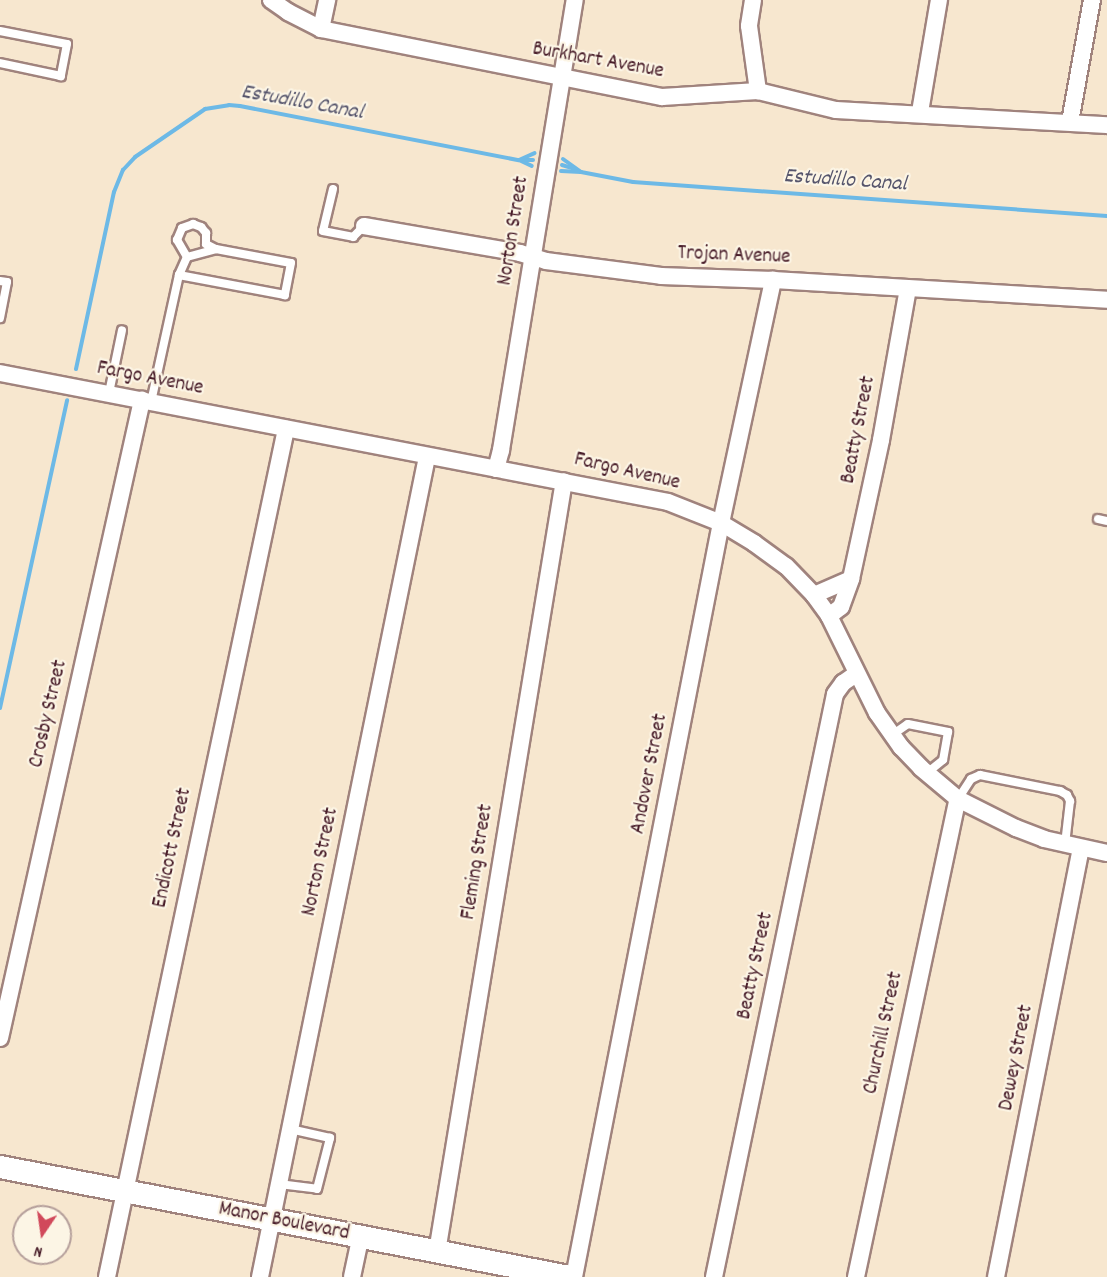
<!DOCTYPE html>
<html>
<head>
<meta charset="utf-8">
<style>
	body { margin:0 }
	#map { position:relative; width:1107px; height:1277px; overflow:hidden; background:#f7e7cf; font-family:Dekko,sans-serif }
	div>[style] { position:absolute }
	.stream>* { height:4px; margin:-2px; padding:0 2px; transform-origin:2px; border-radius:2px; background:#6db9e6 }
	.roads { filter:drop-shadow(2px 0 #a0837d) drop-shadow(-2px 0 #a0837d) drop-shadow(0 2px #a0837d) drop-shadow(0 -2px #a0837d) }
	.lane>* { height:8px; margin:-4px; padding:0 4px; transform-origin:4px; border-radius:4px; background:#fff }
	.street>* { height:16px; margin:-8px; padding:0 8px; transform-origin:8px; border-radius:8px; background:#fff }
	.secondary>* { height:22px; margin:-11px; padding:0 11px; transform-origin:11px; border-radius:11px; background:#fff }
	span { translate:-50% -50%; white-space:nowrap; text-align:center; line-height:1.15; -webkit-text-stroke:4.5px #fcf5e5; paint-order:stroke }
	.street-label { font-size:21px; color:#4a1f2b }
	.water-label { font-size:22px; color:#56556c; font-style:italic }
	.north { position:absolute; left:12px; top:1205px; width:60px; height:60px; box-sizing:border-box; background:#fcf5e5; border:2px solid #b59f9b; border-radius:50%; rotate:193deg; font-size:16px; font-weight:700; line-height:24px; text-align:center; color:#4a1f2b }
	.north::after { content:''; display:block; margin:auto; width:21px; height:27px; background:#d1495b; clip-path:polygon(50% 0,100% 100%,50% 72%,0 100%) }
</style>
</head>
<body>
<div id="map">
	<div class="stream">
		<div style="left:563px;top:159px;width:22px;rotate:36deg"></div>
		<div style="left:581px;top:172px;width:53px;rotate:10.9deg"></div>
		<div style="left:633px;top:182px;width:475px;rotate:4.1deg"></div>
		<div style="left:519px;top:160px;width:14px;rotate:25deg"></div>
		<div style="left:523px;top:160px;width:10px"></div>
		<div style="left:562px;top:165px;width:14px;rotate:17deg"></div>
		<div style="left:561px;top:171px;width:20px;rotate:3deg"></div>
		<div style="left:76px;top:369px;width:181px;rotate:-77.9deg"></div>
		<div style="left:114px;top:192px;width:24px;rotate:-68deg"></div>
		<div style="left:123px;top:170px;width:18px;rotate:-47deg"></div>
		<div style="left:135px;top:157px;width:85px;rotate:-34.4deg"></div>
		<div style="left:205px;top:109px;width:24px;rotate:-9deg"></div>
		<div style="left:229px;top:105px;width:11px;rotate:5deg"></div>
		<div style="left:240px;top:106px;width:284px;rotate:11deg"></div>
		<div style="left:519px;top:160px;width:17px;rotate:-24deg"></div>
		<div style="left:0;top:708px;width:315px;rotate:-77.7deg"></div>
	</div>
	<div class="roads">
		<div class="lane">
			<div style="left:0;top:31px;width:68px;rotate:11deg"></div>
			<div style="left:67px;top:44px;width:33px;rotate:101deg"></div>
			<div style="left:61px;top:76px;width:62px;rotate:-168deg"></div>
			<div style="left:333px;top:189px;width:43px;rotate:103.4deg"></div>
			<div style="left:323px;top:231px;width:31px;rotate:11deg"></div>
			<div style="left:353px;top:237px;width:16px;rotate:-45deg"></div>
			<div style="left:187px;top:257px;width:30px;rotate:-15deg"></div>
			<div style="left:0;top:281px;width:7px;rotate:8deg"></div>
			<div style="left:7px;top:282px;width:37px;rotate:101deg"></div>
			<div style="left:109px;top:393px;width:64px;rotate:-78.3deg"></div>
			<div style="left:151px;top:402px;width:130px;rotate:-77.6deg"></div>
			<div style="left:179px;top:275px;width:20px;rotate:-66deg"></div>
			<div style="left:187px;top:257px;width:20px;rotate:-120deg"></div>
			<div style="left:177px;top:240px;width:13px;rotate:-67deg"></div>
			<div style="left:182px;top:228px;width:12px;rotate:-20deg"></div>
			<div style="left:193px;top:224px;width:9px;rotate:21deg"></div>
			<div style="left:201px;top:227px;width:8px;rotate:50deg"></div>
			<div style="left:206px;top:233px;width:11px;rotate:90deg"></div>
			<div style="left:206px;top:244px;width:11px;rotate:27deg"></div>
			<div style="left:216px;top:249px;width:76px;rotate:10.6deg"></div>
			<div style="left:291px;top:263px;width:33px;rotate:101deg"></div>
			<div style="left:285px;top:295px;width:108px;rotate:-169.3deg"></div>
			<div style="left:1098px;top:519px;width:9px;rotate:13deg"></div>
			<div style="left:892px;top:735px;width:19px;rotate:-35deg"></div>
			<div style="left:908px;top:724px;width:41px;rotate:11.3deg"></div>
			<div style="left:948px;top:732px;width:28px;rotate:100deg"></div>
			<div style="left:943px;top:760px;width:21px;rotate:141deg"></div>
			<div style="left:958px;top:799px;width:24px;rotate:-57deg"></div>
			<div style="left:971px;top:779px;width:10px;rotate:-24deg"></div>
			<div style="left:980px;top:775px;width:82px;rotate:11.3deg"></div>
			<div style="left:1060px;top:791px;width:8px;rotate:30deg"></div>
			<div style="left:1067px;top:795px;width:7px;rotate:63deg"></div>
			<div style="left:1070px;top:801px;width:43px;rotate:96.6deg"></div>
			<div style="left:279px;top:1184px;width:38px;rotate:7deg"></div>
			<div style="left:317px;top:1189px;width:53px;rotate:-75.7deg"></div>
			<div style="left:330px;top:1138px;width:41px;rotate:-167.3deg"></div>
		</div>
		<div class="street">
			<div style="left:271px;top:0;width:21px;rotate:35deg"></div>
			<div style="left:288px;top:12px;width:37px;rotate:27deg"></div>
			<div style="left:321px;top:29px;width:348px;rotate:11.3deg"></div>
			<div style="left:662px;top:97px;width:96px;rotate:-3.6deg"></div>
			<div style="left:758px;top:91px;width:80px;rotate:13.7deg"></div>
			<div style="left:836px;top:110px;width:271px;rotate:3.2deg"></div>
			<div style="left:753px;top:0;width:26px;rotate:99deg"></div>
			<div style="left:749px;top:26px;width:66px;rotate:82.1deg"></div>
			<div style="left:321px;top:29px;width:30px;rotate:-78deg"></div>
			<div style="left:920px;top:112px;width:114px;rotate:-80.4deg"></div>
			<div style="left:1070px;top:122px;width:124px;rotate:-79.8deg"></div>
			<div style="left:364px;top:226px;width:158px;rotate:9.8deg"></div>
			<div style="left:520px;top:253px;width:27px;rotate:17deg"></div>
			<div style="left:546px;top:261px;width:116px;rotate:7.4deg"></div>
			<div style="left:661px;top:276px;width:112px;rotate:2deg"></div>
			<div style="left:773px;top:280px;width:335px;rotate:3.4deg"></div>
			<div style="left:0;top:373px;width:680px;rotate:10.93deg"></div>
			<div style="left:668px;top:502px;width:57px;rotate:21.6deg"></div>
			<div style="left:721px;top:523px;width:39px;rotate:31deg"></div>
			<div style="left:754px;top:543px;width:39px;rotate:36deg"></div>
			<div style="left:786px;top:566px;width:40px;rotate:46deg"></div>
			<div style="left:814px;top:595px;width:26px;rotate:54deg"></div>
			<div style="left:829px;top:616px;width:108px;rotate:63.7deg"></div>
			<div style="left:877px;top:713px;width:42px;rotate:54.8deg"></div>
			<div style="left:901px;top:747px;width:29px;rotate:46deg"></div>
			<div style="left:921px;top:768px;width:48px;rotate:40deg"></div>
			<div style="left:958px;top:799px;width:65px;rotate:26.6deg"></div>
			<div style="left:1016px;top:828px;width:30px;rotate:21deg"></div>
			<div style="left:1044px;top:839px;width:65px;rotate:12.5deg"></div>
			<div style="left:496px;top:469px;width:20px;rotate:-75deg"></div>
			<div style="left:501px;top:450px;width:456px;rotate:-80.7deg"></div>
			<div style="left:814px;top:595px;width:40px;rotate:-23.4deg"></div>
			<div style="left:829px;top:616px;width:15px;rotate:-37deg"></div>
			<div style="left:841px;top:607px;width:30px;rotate:-70deg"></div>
			<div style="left:851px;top:579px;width:142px;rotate:-77.8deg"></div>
			<div style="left:881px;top:440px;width:154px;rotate:-79.9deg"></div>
			<div style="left:0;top:1038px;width:654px;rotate:-77.45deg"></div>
			<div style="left:437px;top:1252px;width:781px;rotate:-80.65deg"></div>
			<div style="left:107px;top:1277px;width:867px;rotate:-78.08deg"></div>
			<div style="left:260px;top:1277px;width:837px;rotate:-78.49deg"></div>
			<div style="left:352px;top:1277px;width:40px;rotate:-78deg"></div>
			<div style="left:574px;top:1277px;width:768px;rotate:-78.97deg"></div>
			<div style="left:721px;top:523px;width:249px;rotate:-77.9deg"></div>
			<div style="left:714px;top:1277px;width:595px;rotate:-78.27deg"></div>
			<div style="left:835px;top:694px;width:14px;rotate:-54deg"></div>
			<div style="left:843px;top:683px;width:16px;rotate:-35deg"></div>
			<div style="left:856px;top:1277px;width:489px;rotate:-78deg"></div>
			<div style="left:996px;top:1277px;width:437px;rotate:-78.8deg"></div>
		</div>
		<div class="secondary">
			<div style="left:0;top:1167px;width:580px;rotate:10.94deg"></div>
		</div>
	</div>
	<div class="street-label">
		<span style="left:598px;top:61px;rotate:10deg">Burkhart Avenue</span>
		<span style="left:514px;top:231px;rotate:-81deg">Norton Street</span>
		<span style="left:734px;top:256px;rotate:2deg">Trojan Avenue</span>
		<span style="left:150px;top:379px;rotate:11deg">Fargo Avenue</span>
		<span style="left:859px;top:430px;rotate:-79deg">Beatty Street</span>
		<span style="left:627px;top:472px;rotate:13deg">Fargo Avenue</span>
		<span style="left:49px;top:714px;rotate:-77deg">Crosby Street</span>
		<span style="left:650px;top:774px;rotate:-79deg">Andover Street</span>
		<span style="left:173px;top:848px;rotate:-78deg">Endicott Street</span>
		<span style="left:321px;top:862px;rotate:-78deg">Norton Street</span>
		<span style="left:478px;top:862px;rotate:-81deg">Fleming Street</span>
		<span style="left:756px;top:966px;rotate:-78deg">Beatty Street</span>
		<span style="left:884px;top:1033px;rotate:-78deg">Churchill Street</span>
		<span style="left:1017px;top:1058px;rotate:-79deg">Dewey Street</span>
		<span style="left:284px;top:1222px;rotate:11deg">Manor Boulevard</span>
	</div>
	<div class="water-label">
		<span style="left:302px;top:103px;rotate:10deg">Estudillo Canal</span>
		<span style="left:845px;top:181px;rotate:4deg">Estudillo Canal</span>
	</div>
	<div class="north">N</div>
</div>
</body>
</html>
